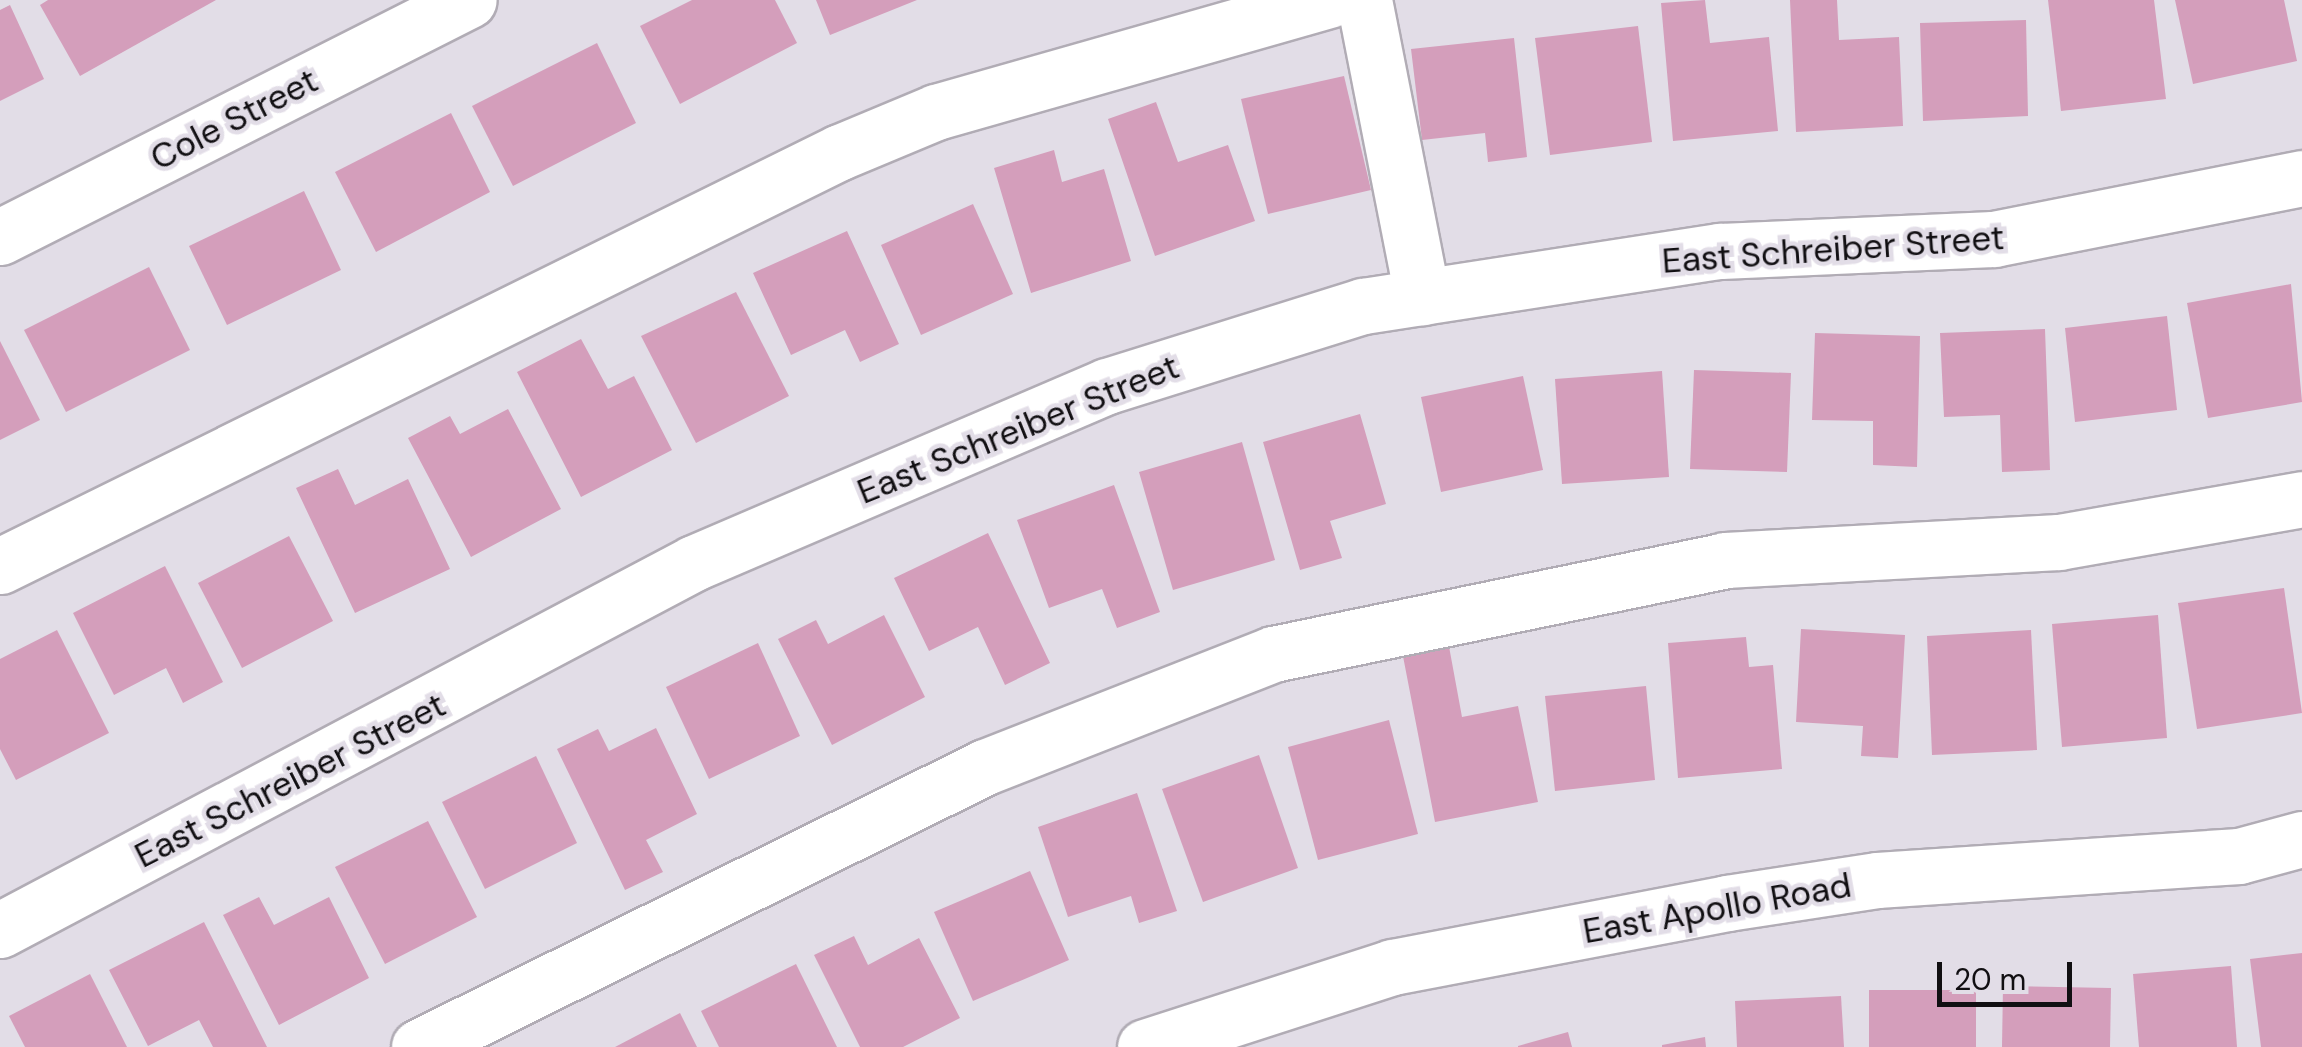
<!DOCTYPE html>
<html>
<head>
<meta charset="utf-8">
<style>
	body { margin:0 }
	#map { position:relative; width:2302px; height:1047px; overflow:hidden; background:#e2dde7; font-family:"DM Sans",sans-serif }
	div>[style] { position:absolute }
	.building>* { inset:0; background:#d49ebb }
	.roads { filter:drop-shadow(2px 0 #b1acb5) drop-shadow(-2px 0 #b1acb5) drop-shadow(0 2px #b1acb5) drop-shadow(0 -2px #b1acb5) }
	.minor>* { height:55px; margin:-27.5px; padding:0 27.5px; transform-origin:27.5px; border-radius:27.5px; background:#fff }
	span { translate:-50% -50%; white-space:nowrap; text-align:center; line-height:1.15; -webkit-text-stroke:9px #e2dde7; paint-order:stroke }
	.street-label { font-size:35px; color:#110f12 }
	.scale { position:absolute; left:1937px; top:962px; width:135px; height:45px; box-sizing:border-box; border:5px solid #110f12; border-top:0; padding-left:12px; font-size:30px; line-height:35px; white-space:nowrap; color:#110f12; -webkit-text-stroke:8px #e2dde7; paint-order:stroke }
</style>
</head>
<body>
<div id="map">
	<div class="building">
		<div style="clip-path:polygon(48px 0,216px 0,80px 76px,40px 5px)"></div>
		<div style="clip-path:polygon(692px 0,775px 0,797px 43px,680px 104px,640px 26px)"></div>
		<div style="clip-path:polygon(816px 0,917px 0,830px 35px)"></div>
		<div style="clip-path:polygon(1705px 0,1710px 43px,1769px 37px,1778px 131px,1673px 141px,1661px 3px)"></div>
		<div style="clip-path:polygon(1790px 0,1837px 0,1839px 40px,1899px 37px,1903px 126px,1796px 132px)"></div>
		<div style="clip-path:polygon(2048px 0,2154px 0,2166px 99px,2061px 111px)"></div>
		<div style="clip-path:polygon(2175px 0,2284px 0,2297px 61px,2193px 84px)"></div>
		<div style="clip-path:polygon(10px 5px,44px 79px,0 101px,0 10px)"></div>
		<div style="clip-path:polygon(2026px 20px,2028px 116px,1923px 121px,1920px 23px)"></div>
		<div style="clip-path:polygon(1638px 26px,1652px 142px,1550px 155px,1535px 38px)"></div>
		<div style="clip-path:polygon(1514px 38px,1527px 157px,1488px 162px,1485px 133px,1422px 140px,1411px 49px)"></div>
		<div style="clip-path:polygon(597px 43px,636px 123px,513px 186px,472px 106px)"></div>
		<div style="clip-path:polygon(1344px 76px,1371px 190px,1268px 214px,1241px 99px)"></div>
		<div style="clip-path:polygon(1156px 102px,1178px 162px,1228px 145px,1255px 221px,1155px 256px,1108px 119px)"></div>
		<div style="clip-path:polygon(451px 113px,490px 192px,376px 252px,335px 172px)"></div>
		<div style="clip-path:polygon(1054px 150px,1062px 182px,1104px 169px,1131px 261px,1031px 293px,994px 168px)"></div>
		<div style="clip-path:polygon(304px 191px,341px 270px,227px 325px,189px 246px)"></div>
		<div style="clip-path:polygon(973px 204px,1013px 294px,921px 335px,881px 245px)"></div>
		<div style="clip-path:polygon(847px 231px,899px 344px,860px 362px,845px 330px,791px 355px,753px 273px)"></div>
		<div style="clip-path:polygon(149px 267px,190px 350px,66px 412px,24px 330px)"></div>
		<div style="clip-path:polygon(2291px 284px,2302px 402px,2208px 418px,2187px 303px)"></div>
		<div style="clip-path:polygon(736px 292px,789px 396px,696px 443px,641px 336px)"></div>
		<div style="clip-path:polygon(2167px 316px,2177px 410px,2075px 422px,2065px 328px)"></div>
		<div style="clip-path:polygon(2045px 329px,2050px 470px,2002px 472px,2000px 415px,1944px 417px,1940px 333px)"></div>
		<div style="clip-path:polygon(1815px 333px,1920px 336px,1917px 467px,1873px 465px,1873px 421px,1812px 420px)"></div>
		<div style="clip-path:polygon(581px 339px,608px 389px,634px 376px,672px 450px,581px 497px,517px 372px)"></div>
		<div style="clip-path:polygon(0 341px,40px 420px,0 440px)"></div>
		<div style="clip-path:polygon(1694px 370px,1791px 373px,1787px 472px,1690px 469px)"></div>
		<div style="clip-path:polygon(1662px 371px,1669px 477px,1562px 484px,1555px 379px)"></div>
		<div style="clip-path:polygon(1523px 376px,1543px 470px,1441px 492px,1421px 397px)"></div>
		<div style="clip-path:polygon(508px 409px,561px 509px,471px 557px,408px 438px,450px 416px,460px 434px)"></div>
		<div style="clip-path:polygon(1360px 414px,1386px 504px,1330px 521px,1342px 558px,1300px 570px,1263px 442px)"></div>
		<div style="clip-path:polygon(1242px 442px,1275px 560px,1173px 590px,1139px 472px)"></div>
		<div style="clip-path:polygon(338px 469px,355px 505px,408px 479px,450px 569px,355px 613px,296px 488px)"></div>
		<div style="clip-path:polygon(1114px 485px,1160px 612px,1117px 628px,1102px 589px,1049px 608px,1017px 520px)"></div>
		<div style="clip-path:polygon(988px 533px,1050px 663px,1005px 685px,978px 627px,929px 651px,894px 578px)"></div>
		<div style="clip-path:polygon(289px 536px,333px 621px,242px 668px,198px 583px)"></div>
		<div style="clip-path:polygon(165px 566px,223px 682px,183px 703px,166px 668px,114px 695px,73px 613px)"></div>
		<div style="clip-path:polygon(2284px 588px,2302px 713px,2197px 729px,2178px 603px)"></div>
		<div style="clip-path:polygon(884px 615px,925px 697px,832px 745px,778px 639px,816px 620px,828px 644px)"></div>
		<div style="clip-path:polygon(2158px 615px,2167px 738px,2062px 747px,2052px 624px)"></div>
		<div style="clip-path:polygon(1801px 629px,1905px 635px,1898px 758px,1861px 756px,1863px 726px,1796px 722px)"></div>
		<div style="clip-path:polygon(57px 630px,109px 733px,16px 780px,0 749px,0 659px)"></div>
		<div style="clip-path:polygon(2031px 630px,2037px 750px,1932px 755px,1927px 636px)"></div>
		<div style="clip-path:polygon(1746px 637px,1749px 667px,1773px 665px,1782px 769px,1678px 778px,1668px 643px)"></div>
		<div style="clip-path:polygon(1448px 641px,1462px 717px,1518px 706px,1538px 802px,1435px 822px,1402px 651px)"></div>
		<div style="clip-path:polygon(758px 643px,800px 736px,709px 779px,666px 687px)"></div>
		<div style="clip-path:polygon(1646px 686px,1655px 780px,1555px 791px,1545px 696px)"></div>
		<div style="clip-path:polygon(1389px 720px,1418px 834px,1318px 860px,1288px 747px)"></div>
		<div style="clip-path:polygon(656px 728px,697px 814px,646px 840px,663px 872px,625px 890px,557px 749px,598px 729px,609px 751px)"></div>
		<div style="clip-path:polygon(1259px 755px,1298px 868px,1203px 902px,1162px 789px)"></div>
		<div style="clip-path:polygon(536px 756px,577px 843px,485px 889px,442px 802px)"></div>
		<div style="clip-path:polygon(1137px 793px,1177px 911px,1139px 923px,1131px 896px,1068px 917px,1038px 827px)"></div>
		<div style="clip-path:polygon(428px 821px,477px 917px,385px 964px,335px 867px)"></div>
		<div style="clip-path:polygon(1030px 871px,1069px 960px,973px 1001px,934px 912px)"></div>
		<div style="clip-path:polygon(259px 897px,274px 925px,329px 897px,369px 978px,279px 1025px,223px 915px)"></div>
		<div style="clip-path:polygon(204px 922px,267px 1047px,213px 1047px,199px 1020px,148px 1046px,109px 970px)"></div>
		<div style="clip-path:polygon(854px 936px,868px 965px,919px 938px,960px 1018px,903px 1047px,860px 1047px,814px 955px)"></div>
		<div style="clip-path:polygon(2302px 953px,2302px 1047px,2261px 1047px,2250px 959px)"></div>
		<div style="clip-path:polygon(796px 964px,837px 1047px,719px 1047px,701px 1011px)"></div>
		<div style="clip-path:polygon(2231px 966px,2237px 1047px,2139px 1047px,2133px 974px)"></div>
		<div style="clip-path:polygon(90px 974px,127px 1047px,25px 1047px,9px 1016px)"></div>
		<div style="clip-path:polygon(2003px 986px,2111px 988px,2110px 1047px,2002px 1047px)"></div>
		<div style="clip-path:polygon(1869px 990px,1976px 990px,1976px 1047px,1869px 1047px)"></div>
		<div style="clip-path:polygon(1841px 996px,1844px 1047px,1737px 1047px,1735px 1001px)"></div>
		<div style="clip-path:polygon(680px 1013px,697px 1047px,615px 1047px)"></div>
		<div style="clip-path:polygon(1568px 1032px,1572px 1047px,1518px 1047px,1518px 1046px)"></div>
		<div style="clip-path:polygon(1705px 1037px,1706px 1047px,1662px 1047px,1662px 1045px)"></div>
	</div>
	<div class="roads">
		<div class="minor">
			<div style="left:1364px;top:0;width:303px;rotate:78.9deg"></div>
			<div style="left:0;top:237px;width:525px;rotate:-26.81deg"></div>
			<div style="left:0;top:566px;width:936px;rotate:-26.24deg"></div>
			<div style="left:840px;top:152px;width:104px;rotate:-22.6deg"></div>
			<div style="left:936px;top:112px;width:409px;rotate:-15.9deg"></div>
			<div style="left:0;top:930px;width:785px;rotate:-27.87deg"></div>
			<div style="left:694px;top:563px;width:449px;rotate:-23.2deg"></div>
			<div style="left:1107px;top:386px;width:268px;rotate:-17.4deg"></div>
			<div style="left:1363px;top:306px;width:361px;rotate:-8.8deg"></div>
			<div style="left:1720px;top:251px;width:274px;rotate:-2.5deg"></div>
			<div style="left:1994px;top:239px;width:314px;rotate:-11.2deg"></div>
			<div style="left:419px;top:1047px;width:631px;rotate:-26.32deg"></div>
			<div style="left:985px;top:767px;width:309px;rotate:-21.4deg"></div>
			<div style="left:1273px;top:654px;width:462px;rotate:-11.7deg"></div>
			<div style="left:1725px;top:560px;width:334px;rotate:-3.1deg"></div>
			<div style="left:2059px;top:542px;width:247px;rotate:-10deg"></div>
			<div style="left:1145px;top:1047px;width:260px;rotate:-17.9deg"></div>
			<div style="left:1392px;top:967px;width:341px;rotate:-10.8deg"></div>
			<div style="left:1727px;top:903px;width:152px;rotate:-8.7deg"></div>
			<div style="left:1877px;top:880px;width:363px;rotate:-3.8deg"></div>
			<div style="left:2239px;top:856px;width:65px;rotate:-15.1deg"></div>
		</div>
	</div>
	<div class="street-label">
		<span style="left:234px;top:119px;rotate:-27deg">Cole Street</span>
		<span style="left:1833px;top:249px;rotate:-4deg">East Schreiber Street</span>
		<span style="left:1018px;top:429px;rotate:-22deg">East Schreiber Street</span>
		<span style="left:290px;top:780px;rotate:-27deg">East Schreiber Street</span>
		<span style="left:1717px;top:908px;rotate:-10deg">East Apollo Road</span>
	</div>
	<div class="scale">20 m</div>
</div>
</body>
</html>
